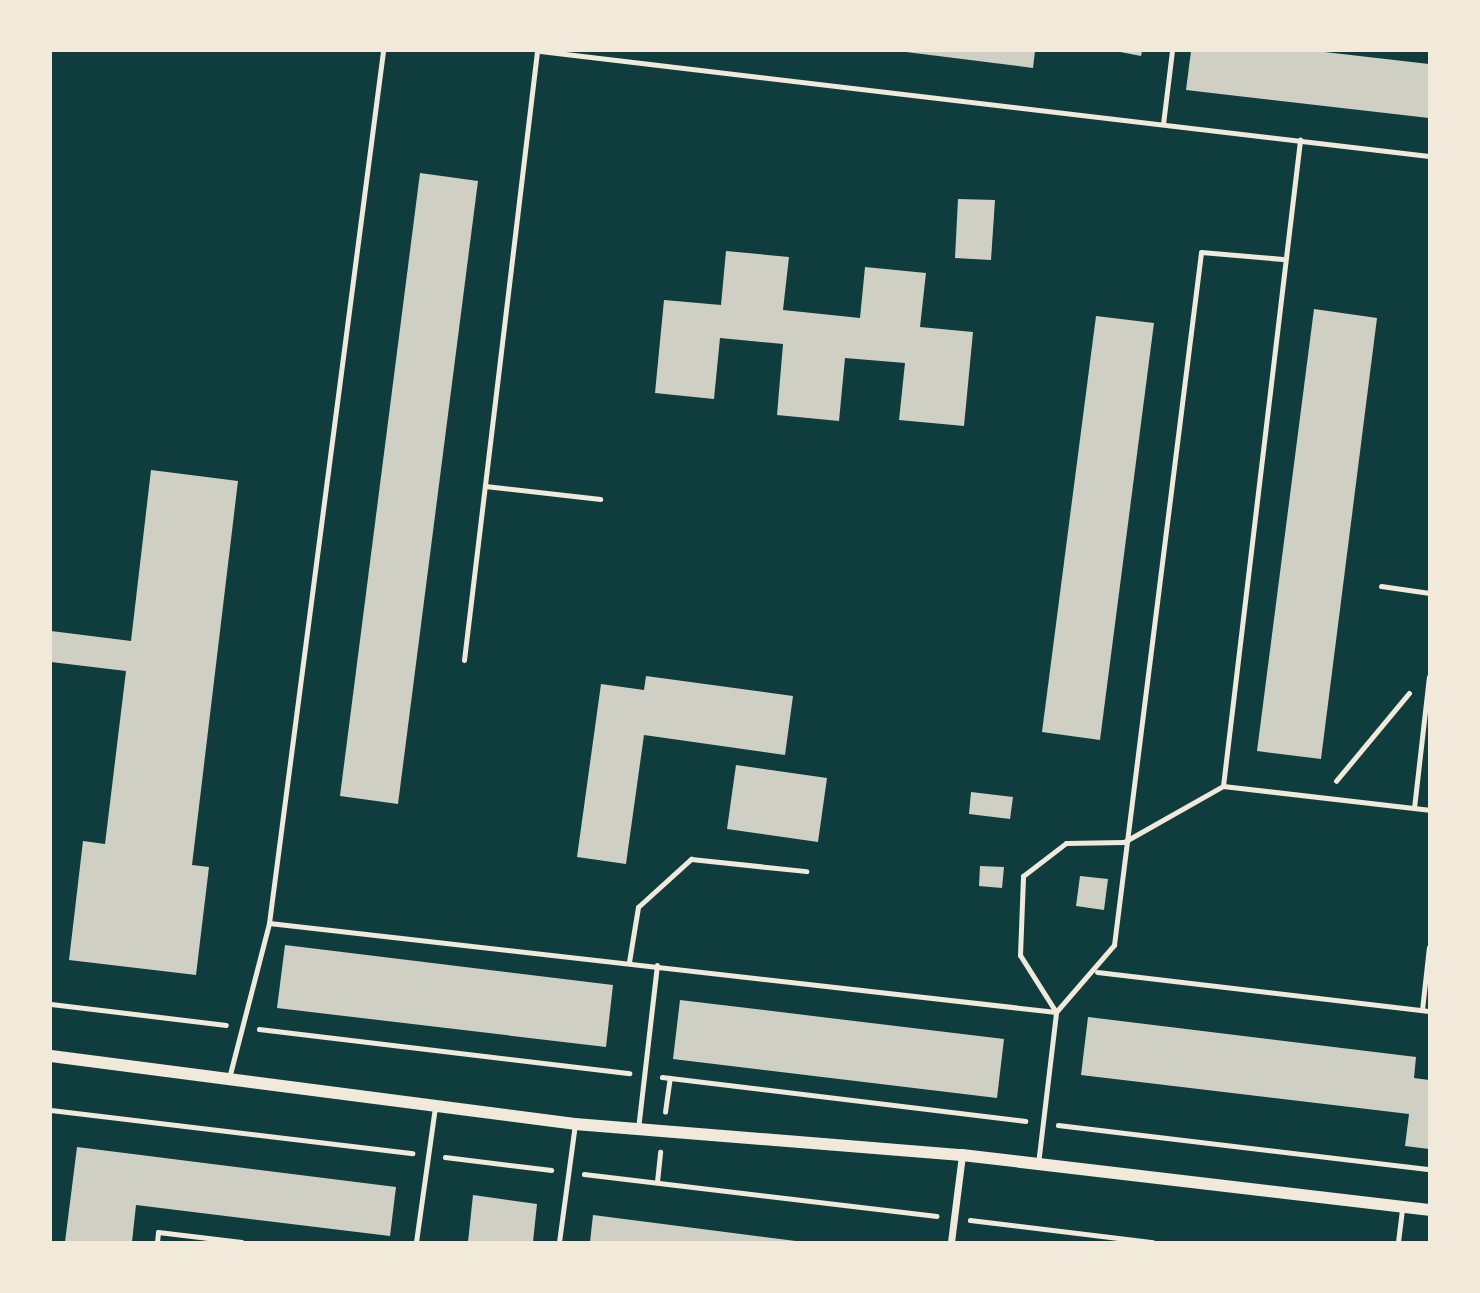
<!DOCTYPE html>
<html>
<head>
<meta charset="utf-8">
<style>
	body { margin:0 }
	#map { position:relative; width:1480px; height:1293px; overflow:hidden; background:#0f3d3e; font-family:"Source Serif 4",serif }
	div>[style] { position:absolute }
	.building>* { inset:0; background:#cfcfc3 }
	.path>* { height:4.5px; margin:-2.25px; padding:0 2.25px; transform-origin:2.25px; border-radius:2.25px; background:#f1e9da }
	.service>* { height:5px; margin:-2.5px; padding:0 2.5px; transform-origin:2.5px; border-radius:2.5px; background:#f1e9da }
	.minor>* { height:7px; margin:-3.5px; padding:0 3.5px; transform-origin:3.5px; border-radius:3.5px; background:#f1e9da }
	.tertiary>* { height:12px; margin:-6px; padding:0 6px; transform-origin:6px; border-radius:6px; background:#f1e9da }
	span { translate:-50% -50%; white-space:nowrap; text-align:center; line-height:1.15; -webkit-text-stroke:6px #f1e9da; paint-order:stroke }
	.frame { position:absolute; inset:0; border:52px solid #f1e9da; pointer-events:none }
</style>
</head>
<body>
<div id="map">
	<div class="building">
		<div style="clip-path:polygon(898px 51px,1035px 51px,1033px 68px)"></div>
		<div style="clip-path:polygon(1115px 51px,1142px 51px,1141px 56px)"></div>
		<div style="clip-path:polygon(1191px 51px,1316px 51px,1429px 64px,1429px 118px,1186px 90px)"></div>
		<div style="clip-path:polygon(420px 173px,478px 181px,398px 804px,340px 796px)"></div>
		<div style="clip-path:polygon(958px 199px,995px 200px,991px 260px,955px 258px)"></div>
		<div style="clip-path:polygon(726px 251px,789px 257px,783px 310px,860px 318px,865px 267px,926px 273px,920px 327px,973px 332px,964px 426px,899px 420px,905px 363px,845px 358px,839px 421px,777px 415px,783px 344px,720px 338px,714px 399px,655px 393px,664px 300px,721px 305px)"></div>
		<div style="clip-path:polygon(1314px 309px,1377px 318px,1321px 759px,1257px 751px)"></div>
		<div style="clip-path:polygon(1096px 316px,1154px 323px,1100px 740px,1042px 732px)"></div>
		<div style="clip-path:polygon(151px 470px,238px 481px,192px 865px,209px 867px,196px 975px,69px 960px,83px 841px,105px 844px,126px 671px,51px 662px,51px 631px,131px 641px)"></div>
		<div style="clip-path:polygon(646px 676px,793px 696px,785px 755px,644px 735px,626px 864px,577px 857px,601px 684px,644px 690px)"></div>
		<div style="clip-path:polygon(736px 765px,827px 778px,818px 842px,727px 829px)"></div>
		<div style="clip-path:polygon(971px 792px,1013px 797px,1010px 819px,969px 814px)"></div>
		<div style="clip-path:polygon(980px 866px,1004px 867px,1002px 888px,979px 886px)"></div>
		<div style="clip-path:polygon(1080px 876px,1108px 879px,1104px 910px,1076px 906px)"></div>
		<div style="clip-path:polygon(285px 945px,613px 985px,606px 1047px,277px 1008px)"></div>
		<div style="clip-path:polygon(680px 1000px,1004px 1039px,997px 1098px,673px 1059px)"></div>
		<div style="clip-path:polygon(1088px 1017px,1416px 1057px,1414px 1078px,1429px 1080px,1429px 1149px,1405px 1146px,1409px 1114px,1081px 1075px)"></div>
		<div style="clip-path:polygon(77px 1147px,396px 1187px,390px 1236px,136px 1205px,132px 1242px,65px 1242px)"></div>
		<div style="clip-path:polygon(473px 1195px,537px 1204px,533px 1242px,468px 1242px)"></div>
		<div style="clip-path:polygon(593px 1215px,796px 1241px,796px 1242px,590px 1242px)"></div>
	</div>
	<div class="path">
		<div style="left:1336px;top:781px;width:114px;rotate:-50.3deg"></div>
		<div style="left:51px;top:1004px;width:176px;rotate:6.8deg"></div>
		<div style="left:259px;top:1029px;width:373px;rotate:6.8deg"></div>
		<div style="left:662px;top:1077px;width:366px;rotate:6.9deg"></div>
		<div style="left:51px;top:1110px;width:364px;rotate:6.8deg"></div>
		<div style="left:665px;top:1112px;width:34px;rotate:-82deg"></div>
		<div style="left:1058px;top:1125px;width:374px;rotate:6.8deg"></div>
		<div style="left:445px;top:1157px;width:107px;rotate:7deg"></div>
		<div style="left:584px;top:1174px;width:355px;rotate:6.8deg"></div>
		<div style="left:657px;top:1182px;width:30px;rotate:-84deg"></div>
		<div style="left:970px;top:1220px;width:184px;rotate:6.9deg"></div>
	</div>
	<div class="service">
		<div style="left:540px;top:51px;width:895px;rotate:6.74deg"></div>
		<div style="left:1163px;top:124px;width:74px;rotate:-83deg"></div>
		<div style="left:485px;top:486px;width:116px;rotate:6.4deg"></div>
		<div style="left:1381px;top:586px;width:49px;rotate:8.3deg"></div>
		<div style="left:464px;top:660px;width:613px;rotate:-83.16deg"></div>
		<div style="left:1223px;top:786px;width:651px;rotate:-83.2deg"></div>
		<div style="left:1414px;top:808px;width:132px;rotate:-83.5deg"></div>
		<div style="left:269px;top:923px;width:792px;rotate:6.45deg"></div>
		<div style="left:629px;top:962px;width:56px;rotate:-80.7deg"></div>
		<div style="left:638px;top:907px;width:72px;rotate:-42.2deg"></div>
		<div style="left:691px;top:859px;width:116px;rotate:6deg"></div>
		<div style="left:1097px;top:972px;width:334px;rotate:6.7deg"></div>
		<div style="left:1422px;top:1010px;width:63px;rotate:-83.7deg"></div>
		<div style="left:1056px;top:1012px;width:89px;rotate:-49.1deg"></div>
		<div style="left:1114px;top:945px;width:698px;rotate:-82.84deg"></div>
		<div style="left:1201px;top:252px;width:82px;rotate:4.9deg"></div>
		<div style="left:229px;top:1078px;width:160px;rotate:-75.5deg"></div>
		<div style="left:269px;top:923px;width:879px;rotate:-82.55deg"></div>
		<div style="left:638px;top:1129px;width:165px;rotate:-83.4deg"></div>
		<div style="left:1038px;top:1164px;width:153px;rotate:-83.2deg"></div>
		<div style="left:1056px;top:1012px;width:67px;rotate:-122.3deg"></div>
		<div style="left:1020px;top:955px;width:79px;rotate:-87.8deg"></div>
		<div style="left:1023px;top:876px;width:54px;rotate:-37.5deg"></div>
		<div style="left:1066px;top:843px;width:58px;rotate:-1deg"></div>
		<div style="left:1124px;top:842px;width:114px;rotate:-29.5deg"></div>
		<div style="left:1223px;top:786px;width:207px;rotate:6.6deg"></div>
		<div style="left:157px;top:1242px;width:10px;rotate:-84deg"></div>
		<div style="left:158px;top:1232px;width:84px;rotate:6.9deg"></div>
		<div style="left:416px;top:1242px;width:136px;rotate:-82deg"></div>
		<div style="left:559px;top:1242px;width:119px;rotate:-82.3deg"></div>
		<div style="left:1398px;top:1242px;width:35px;rotate:-83deg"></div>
	</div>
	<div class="minor">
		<div style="left:951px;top:1242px;width:88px;rotate:-82.8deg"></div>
	</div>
	<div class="tertiary">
		<div style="left:51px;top:1056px;width:528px;rotate:7.39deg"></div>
		<div style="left:575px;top:1124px;width:388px;rotate:4.6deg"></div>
		<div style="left:962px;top:1155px;width:470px;rotate:6.7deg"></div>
	</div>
	<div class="frame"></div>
</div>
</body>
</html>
